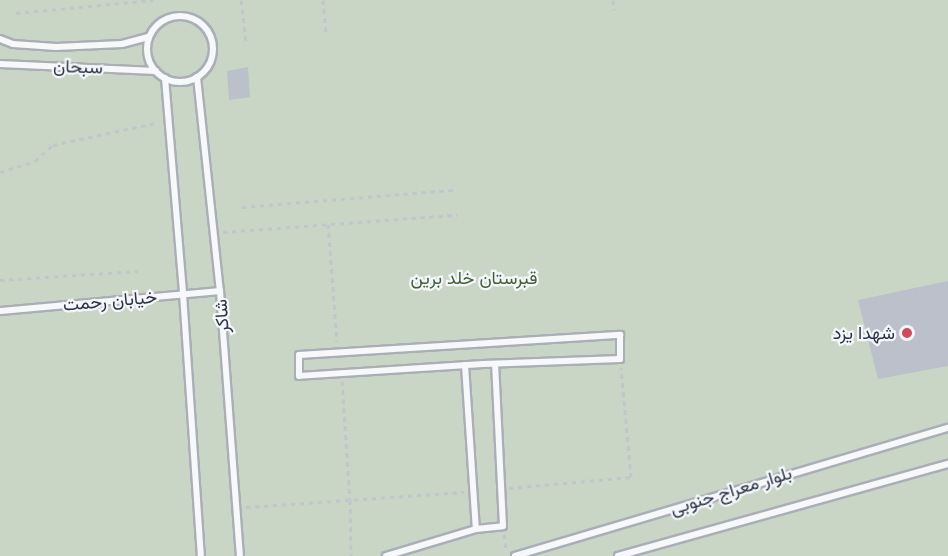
<!DOCTYPE html>
<html>
<head>
<meta charset="utf-8">
<style>
	body { margin:0 }
	#map { position:relative; width:948px; height:556px; overflow:hidden; background:#e4e7ec; font-family:Helvetica,Vazirmatn,sans-serif }
	div>[style] { position:absolute }
	.green>* { inset:0; background:#c9d6c5 }
	.building>* { inset:0; background:#bbc0ca }
	.path>* { height:3px; margin-top:-1.5px; transform-origin:0; background:repeating-linear-gradient(90deg,#c2c5cb 0 4.5px,transparent 0 9px) }
	.roads { filter:drop-shadow(2px 0 #a9aeb7) drop-shadow(-2px 0 #a9aeb7) drop-shadow(0 2px #a9aeb7) drop-shadow(0 -2px #a9aeb7) }
	.lane>* { height:6px; margin:-3px; padding:0 3px; transform-origin:3px; border-radius:3px; background:#f7f8fa }
	.lane>.ring { margin:-3px; padding:0; box-sizing:content-box; background:none; border:6px solid #f7f8fa; border-radius:50% }
	.dots>* { width:16px; height:16px; translate:-50% -50%; box-sizing:border-box; border:3px solid #f4f6f9; border-radius:50% }
	span { translate:-50% -50%; white-space:nowrap; text-align:center; line-height:1.15; -webkit-text-stroke:4.5px #f4f6f9; paint-order:stroke }
	.street-label { font-size:18px; color:#2b3445 }
	.park-label { font-size:18px; color:#3f6138 }
	.poi-label { font-size:18px; color:#2b3445 }
	.right { translate:-100% -50%; text-align:right }
</style>
</head>
<body>
<div id="map">
	<div class="green">
		<div style="clip-path:polygon(0 0,948px 0,948px 556px,0 556px)"></div>
	</div>
	<div class="building">
		<div style="clip-path:polygon(248px 67px,250px 97px,229px 100px,227px 71px)"></div>
		<div style="clip-path:polygon(948px 281px,948px 366px,878px 379px,858px 300px)"></div>
	</div>
	<div class="path">
		<div style="left:241px;top:0;width:43px;rotate:83.4deg"></div>
		<div style="left:323px;top:0;width:36px;rotate:85deg"></div>
		<div style="left:613px;top:0;width:10px;rotate:84deg"></div>
		<div style="left:16px;top:13px;width:138px;rotate:-5.4deg"></div>
		<div style="left:0;top:172px;width:37px;rotate:-17deg"></div>
		<div style="left:35px;top:161px;width:24px;rotate:-42deg"></div>
		<div style="left:53px;top:145px;width:108px;rotate:-12.2deg"></div>
		<div style="left:242px;top:207px;width:214px;rotate:-4.6deg"></div>
		<div style="left:328px;top:224px;width:118px;rotate:85.6deg"></div>
		<div style="left:223px;top:232px;width:235px;rotate:-4.2deg"></div>
		<div style="left:0;top:280px;width:138px;rotate:-3.7deg"></div>
		<div style="left:342px;top:381px;width:119px;rotate:86.2deg"></div>
		<div style="left:350px;top:500px;width:56px;rotate:89deg"></div>
		<div style="left:509px;top:488px;width:122px;rotate:-5.2deg"></div>
		<div style="left:631px;top:477px;width:110px;rotate:-95.2deg"></div>
		<div style="left:246px;top:507px;width:219px;rotate:-3.9deg"></div>
		<div style="left:504px;top:534px;width:17px;rotate:83deg"></div>
	</div>
	<div class="roads">
		<div class="lane">
			<div class="ring" style="left:147px;top:16px;width:60px;height:60px"></div>
			<div style="left:0;top:39px;width:14px;rotate:21deg"></div>
			<div style="left:13px;top:44px;width:43px;rotate:4deg"></div>
			<div style="left:56px;top:47px;width:66px;rotate:-2.6deg"></div>
			<div style="left:122px;top:44px;width:28px;rotate:-15deg"></div>
			<div style="left:0;top:64px;width:156px;rotate:2.6deg"></div>
			<div style="left:197px;top:77px;width:215px;rotate:83.9deg"></div>
			<div style="left:220px;top:291px;width:266px;rotate:85.7deg"></div>
			<div style="left:165px;top:78px;width:217px;rotate:85.2deg"></div>
			<div style="left:183px;top:294px;width:263px;rotate:86.1deg"></div>
			<div style="left:0;top:311px;width:221px;rotate:-5.2deg"></div>
			<div style="left:620px;top:335px;width:24px;rotate:90deg"></div>
			<div style="left:620px;top:359px;width:137px;rotate:177.9deg"></div>
			<div style="left:483px;top:364px;width:184px;rotate:176.3deg"></div>
			<div style="left:299px;top:376px;width:21px;rotate:-90deg"></div>
			<div style="left:299px;top:355px;width:322px;rotate:-3.6deg"></div>
			<div style="left:465px;top:365px;width:164px;rotate:86.2deg"></div>
			<div style="left:476px;top:529px;width:27px;rotate:-6deg"></div>
			<div style="left:503px;top:526px;width:162px;rotate:-92.8deg"></div>
			<div style="left:386px;top:556px;width:94px;rotate:-16.7deg"></div>
			<div style="left:515px;top:556px;width:452px;rotate:-16.5deg"></div>
			<div style="left:618px;top:556px;width:343px;rotate:-15.6deg"></div>
		</div>
	</div>
	<div class="dots">
		<div style="left:907px;top:333px;background:#d1495b"></div>
	</div>
	<div class="street-label">
		<span style="left:78px;top:67px;rotate:2deg">سبحان</span>
		<span style="left:110px;top:301px;rotate:-5deg">خیابان رحمت</span>
		<span style="left:222px;top:316px;rotate:-94deg">شاکر</span>
		<span style="left:731px;top:491px;rotate:-17deg">بلوار معراج جنوبی</span>
	</div>
	<div class="park-label">
		<span style="left:474px;top:278px">قبرستان خلد برین</span>
	</div>
	<div class="poi-label">
		<span class="right" style="left:895px;top:333px">شهدا یزد</span>
	</div>
</div>
</body>
</html>
